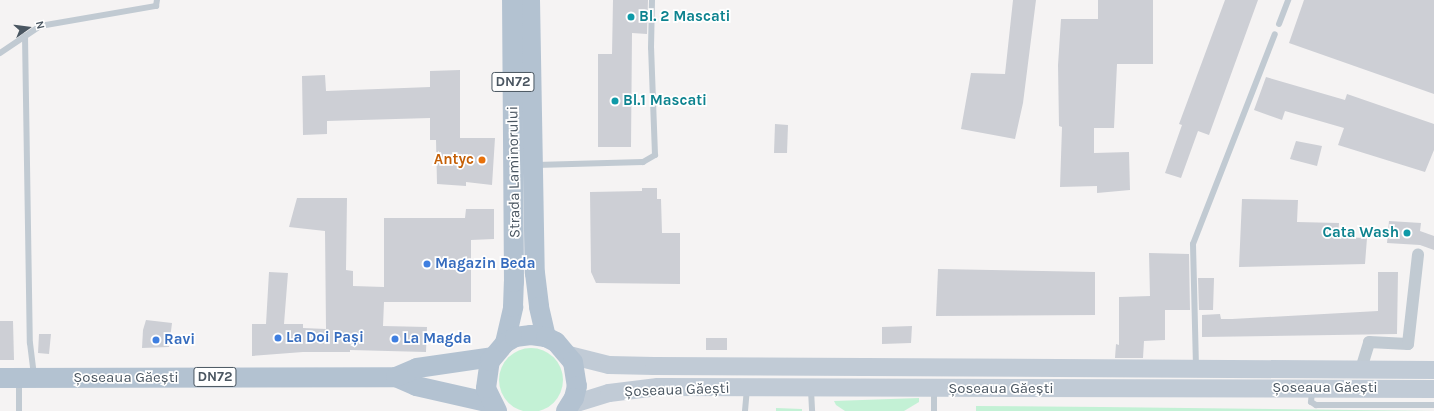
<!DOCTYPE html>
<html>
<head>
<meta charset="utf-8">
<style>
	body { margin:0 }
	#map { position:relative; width:1434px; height:411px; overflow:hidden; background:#f5f3f3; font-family:Karla,sans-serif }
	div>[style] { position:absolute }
	.green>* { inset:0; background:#c3f1d5 }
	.round { border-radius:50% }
	.building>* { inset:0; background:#cdcfd5 }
	.service>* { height:6px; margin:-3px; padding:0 3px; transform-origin:3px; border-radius:3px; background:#c1cad2 }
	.minor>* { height:12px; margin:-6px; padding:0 6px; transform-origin:6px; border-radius:6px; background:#c1cad2 }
	.secondary>* { height:18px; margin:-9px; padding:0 9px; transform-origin:9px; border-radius:9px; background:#c1cbd6 }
	.primary>* { height:20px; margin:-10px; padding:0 10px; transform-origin:10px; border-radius:10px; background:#b3c2d1 }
	.dots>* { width:11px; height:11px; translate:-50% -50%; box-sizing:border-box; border:2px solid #fff; border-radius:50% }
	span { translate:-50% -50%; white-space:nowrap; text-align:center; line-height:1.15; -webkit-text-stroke:3.5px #fff; paint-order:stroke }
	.shield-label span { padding:1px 3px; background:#fff; border:1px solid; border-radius:3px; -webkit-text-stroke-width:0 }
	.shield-label { font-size:14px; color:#4a5661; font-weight:700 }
	.culture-label { font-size:15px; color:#0d838f; font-weight:700 }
	.left { translate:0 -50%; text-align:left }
	.right { translate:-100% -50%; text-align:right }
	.food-label { font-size:15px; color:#c56008; font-weight:700 }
	.street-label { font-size:15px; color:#4a5661 }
	.shop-label { font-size:15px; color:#366cbe; font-weight:700 }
	.north { position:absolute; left:8px; top:8px; width:40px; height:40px; -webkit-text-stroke:3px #fff; paint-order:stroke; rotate:76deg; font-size:11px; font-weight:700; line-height:16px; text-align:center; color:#4a5661 }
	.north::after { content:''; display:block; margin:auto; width:14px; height:18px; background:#4a5661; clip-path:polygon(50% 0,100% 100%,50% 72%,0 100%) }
</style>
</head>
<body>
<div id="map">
	<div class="green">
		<div class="round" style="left:499px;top:348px;width:64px;height:64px"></div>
		<div style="clip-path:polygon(919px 398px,919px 402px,904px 411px,845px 411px,836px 405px,834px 401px)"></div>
		<div style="clip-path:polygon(976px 406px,1102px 407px,1434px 411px,976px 411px)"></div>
		<div style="clip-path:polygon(776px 408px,802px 409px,802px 411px,776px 411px)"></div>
	</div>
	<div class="building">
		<div style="clip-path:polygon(613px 0,648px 0,647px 34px,632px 33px,631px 147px,598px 147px,598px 54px,612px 54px)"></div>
		<div style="clip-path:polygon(1013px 0,1036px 0,1023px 103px,1015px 139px,961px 129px,971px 73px,1005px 74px)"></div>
		<div style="clip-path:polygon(1098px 0,1153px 0,1153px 64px,1117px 64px,1114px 128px,1094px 128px,1094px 153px,1129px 152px,1130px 190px,1097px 193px,1097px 186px,1060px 187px,1062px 127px,1059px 126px,1058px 65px,1061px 19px,1098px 19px)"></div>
		<div style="clip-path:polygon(1225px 0,1258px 0,1209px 135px,1198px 131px,1181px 178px,1165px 173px,1182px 125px,1179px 124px)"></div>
		<div style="clip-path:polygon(1304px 0,1434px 0,1434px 94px,1289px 43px)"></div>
		<div style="clip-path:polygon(460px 70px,460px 138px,495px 138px,492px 185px,466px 182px,466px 186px,437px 184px,436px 140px,430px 140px,430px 118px,327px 121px,327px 134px,303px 135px,302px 76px,325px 75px,326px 91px,430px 87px,430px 71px)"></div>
		<div style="clip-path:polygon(1266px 77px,1345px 100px,1347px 94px,1434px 124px,1434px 150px,1425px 172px,1338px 145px,1344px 128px,1285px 111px,1282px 120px,1254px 110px)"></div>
		<div style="clip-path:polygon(775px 124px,788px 125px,787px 153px,774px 153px)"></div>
		<div style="clip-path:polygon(1296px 141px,1322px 146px,1317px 166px,1290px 159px)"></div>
		<div style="clip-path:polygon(642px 188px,657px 188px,657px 199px,661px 199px,662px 233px,680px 233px,680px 284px,596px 283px,591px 272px,590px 192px,642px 191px)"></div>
		<div style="clip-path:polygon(297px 198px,347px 198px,346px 270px,353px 271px,353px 286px,384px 287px,384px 218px,465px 218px,466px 209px,494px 209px,494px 239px,471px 240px,471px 302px,384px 302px,383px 326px,427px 327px,426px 352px,350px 350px,350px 352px,303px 352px,252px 356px,252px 324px,266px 324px,269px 272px,288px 273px,284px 324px,303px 324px,303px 328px,326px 329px,325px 231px,289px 227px)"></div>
		<div style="clip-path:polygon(1242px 199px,1298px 200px,1297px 222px,1339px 223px,1338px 237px,1367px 238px,1365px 264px,1239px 267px)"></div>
		<div style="clip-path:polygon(1389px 221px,1421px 223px,1420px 231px,1434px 236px,1434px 250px,1420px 245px,1387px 243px)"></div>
		<div style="clip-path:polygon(1149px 253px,1189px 254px,1190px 310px,1165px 310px,1165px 340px,1144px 341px,1143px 358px,1115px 358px,1116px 344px,1119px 345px,1119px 297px,1150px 296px)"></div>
		<div style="clip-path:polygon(938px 269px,1095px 272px,1095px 315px,936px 316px)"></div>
		<div style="clip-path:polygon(1378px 272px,1398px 272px,1397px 334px,1202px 337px,1202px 315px,1220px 314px,1221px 319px,1232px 319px,1378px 311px)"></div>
		<div style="clip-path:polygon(1198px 278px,1214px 278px,1213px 310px,1199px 310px)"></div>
		<div style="clip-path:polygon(146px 320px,172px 323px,169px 347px,142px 348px,143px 330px)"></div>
		<div style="clip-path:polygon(0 321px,13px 321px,14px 360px,0 360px)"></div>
		<div style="clip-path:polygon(912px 326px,911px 343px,882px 344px,882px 327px)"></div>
		<div style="clip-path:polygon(39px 334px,51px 334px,49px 354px,38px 353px)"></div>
		<div style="clip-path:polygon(706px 338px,727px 338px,727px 350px,706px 350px)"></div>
	</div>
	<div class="service">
		<div style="left:1279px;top:24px;width:26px;rotate:-69deg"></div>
		<div style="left:25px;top:36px;width:307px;rotate:89.1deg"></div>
		<div style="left:30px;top:343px;width:33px;rotate:83deg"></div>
		<div style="left:0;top:53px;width:48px;rotate:-34deg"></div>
		<div style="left:40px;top:26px;width:118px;rotate:-9.8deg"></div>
		<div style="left:156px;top:6px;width:6px;rotate:-81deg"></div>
		<div style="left:536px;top:165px;width:107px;rotate:-1.6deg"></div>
		<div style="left:643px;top:162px;width:14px;rotate:-30deg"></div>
		<div style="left:655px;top:155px;width:107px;rotate:-92.1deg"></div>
		<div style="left:651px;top:48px;width:48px;rotate:-88.8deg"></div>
		<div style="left:1196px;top:367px;width:123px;rotate:-91.4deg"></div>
		<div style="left:1193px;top:244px;width:225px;rotate:-68.7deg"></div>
		<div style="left:19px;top:381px;width:30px;rotate:90deg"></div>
		<div style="left:811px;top:390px;width:21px;rotate:87deg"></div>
		<div style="left:1312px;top:391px;width:11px;rotate:95deg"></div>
		<div style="left:1311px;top:402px;width:6px;rotate:31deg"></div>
		<div style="left:1316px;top:405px;width:118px"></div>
		<div style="left:745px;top:411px;width:22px;rotate:-85deg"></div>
		<div style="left:934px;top:411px;width:22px;rotate:-90deg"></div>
	</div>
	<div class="minor">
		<div style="left:1361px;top:369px;width:28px;rotate:-73deg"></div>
		<div style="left:1369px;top:342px;width:39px;rotate:3deg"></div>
		<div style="left:1408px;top:344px;width:90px;rotate:-83.6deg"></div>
	</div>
	<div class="secondary">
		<div style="left:569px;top:355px;width:41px;rotate:14deg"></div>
		<div style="left:609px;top:365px;width:45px;rotate:1.3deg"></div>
		<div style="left:654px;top:366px;width:780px;rotate:0.29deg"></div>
		<div style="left:570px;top:405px;width:41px;rotate:-17.1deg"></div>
		<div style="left:609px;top:393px;width:49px;rotate:-7deg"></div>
		<div style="left:658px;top:387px;width:776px;rotate:0.15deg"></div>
	</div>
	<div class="primary">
		<div style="left:530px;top:0;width:273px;rotate:89deg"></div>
		<div style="left:535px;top:273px;width:34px;rotate:83deg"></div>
		<div style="left:539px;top:307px;width:31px;rotate:77deg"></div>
		<div style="left:505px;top:343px;width:37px;rotate:-77deg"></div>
		<div style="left:513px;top:307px;width:25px;rotate:-88deg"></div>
		<div style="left:514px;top:282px;width:282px;rotate:-90.4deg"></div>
		<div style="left:396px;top:377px;width:22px;rotate:24deg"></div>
		<div style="left:416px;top:386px;width:77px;rotate:12.8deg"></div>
		<div style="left:0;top:378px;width:396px;rotate:-0.1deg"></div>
		<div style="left:396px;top:377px;width:23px;rotate:-23deg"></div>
		<div style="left:417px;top:368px;width:76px;rotate:-8.3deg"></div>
		<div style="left:497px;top:411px;width:25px;rotate:-116deg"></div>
		<div style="left:486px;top:388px;width:27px;rotate:-82deg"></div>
		<div style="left:490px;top:361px;width:23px;rotate:-50deg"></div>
		<div style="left:505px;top:343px;width:12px;rotate:-31deg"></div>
		<div style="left:515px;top:337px;width:16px;rotate:-7deg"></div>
		<div style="left:531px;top:335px;width:15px;rotate:8deg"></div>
		<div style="left:546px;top:337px;width:11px;rotate:27deg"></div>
		<div style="left:556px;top:342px;width:26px;rotate:50deg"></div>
		<div style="left:573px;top:362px;width:24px;rotate:81deg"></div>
		<div style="left:577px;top:386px;width:12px;rotate:104deg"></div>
		<div style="left:574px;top:398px;width:15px;rotate:122deg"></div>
	</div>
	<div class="dots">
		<div style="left:631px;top:17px;background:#0f9aa8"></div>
		<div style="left:615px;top:101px;background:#0f9aa8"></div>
		<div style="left:482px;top:160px;background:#e8710a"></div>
		<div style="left:1407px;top:233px;background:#0f9aa8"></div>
		<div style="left:427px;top:264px;background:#3f7fe0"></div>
		<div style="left:278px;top:338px;background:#3f7fe0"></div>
		<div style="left:395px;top:339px;background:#3f7fe0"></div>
		<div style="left:156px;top:340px;background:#3f7fe0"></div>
	</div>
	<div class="shield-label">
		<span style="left:513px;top:82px">DN72</span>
		<span style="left:215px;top:377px">DN72</span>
	</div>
	<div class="culture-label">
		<span class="left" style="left:639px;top:17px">Bl. 2 Mascati</span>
		<span class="left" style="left:623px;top:101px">Bl.1 Mascati</span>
		<span class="right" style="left:1399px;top:233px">Cata Wash</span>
	</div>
	<div class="food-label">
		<span class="right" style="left:474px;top:160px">Antyc</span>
	</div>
	<div class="street-label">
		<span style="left:514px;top:172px;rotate:-91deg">Strada Laminorului</span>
		<span style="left:126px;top:378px">Șoseaua Găești</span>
		<span style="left:1325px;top:388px">Șoseaua Găești</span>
		<span style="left:1001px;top:389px">Șoseaua Găești</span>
		<span style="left:677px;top:390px;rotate:-2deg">Șoseaua Găești</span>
	</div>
	<div class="shop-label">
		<span class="left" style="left:435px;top:264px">Magazin Beda</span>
		<span class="left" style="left:286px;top:338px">La Doi Pași</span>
		<span class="left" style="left:403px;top:339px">La Magda</span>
		<span class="left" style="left:164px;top:340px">Ravi</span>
	</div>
	<div class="north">N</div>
</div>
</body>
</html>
